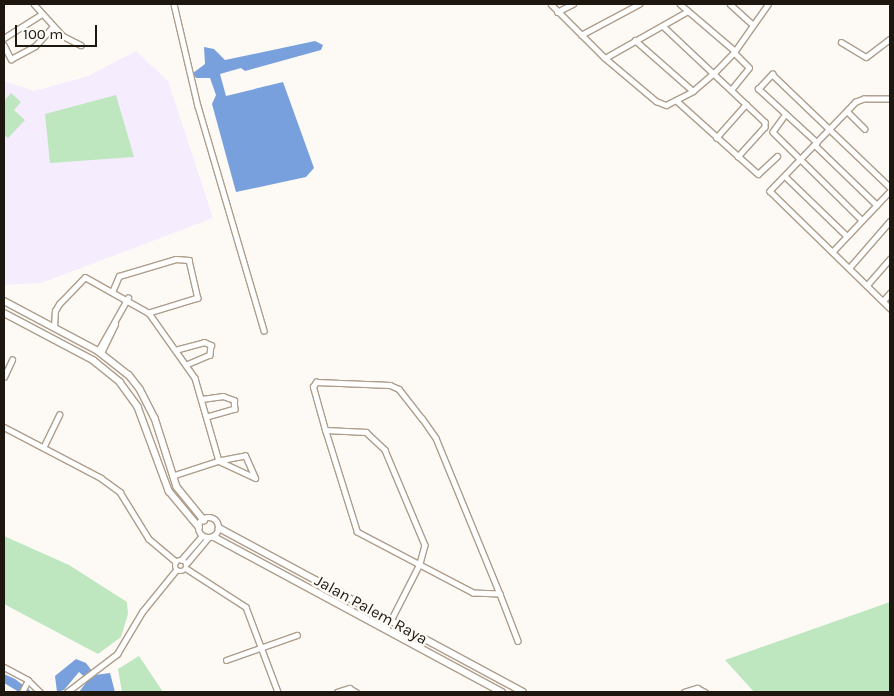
<!DOCTYPE html>
<html>
<head>
<meta charset="utf-8">
<style>
	body { margin:0 }
	#map { position:relative; width:894px; height:696px; overflow:hidden; background:#fdfaf6; font-family:Karla,sans-serif }
	div>[style] { position:absolute }
	.education>* { inset:0; background:#f5ecfd }
	.green>* { inset:0; background:#bee7bf }
	.water>* { inset:0; background:#78a0dc }
	.roads { filter:drop-shadow(1px 0 #ae9d8b) drop-shadow(-1px 0 #ae9d8b) drop-shadow(0 1px #ae9d8b) drop-shadow(0 -1px #ae9d8b) }
	.minor>* { height:4.5px; margin:-2.25px; padding:0 2.25px; transform-origin:2.25px; border-radius:2.25px; background:#fff }
	.minor>.ring { margin:-2.25px; padding:0; box-sizing:content-box; background:none; border:4.5px solid #fff; border-radius:50% }
	.tertiary>* { height:5.5px; margin:-2.75px; padding:0 2.75px; transform-origin:2.75px; border-radius:2.75px; background:#fff }
	.tertiary>.ring { margin:-2.75px; padding:0; box-sizing:content-box; background:none; border:5.5px solid #fff; border-radius:50% }
	span { translate:-50% -50%; white-space:nowrap; text-align:center; line-height:1.15; -webkit-text-stroke:5px #fdfaf6; paint-order:stroke }
	.street-label { font-size:16px; color:#1d1710 }
	.frame { position:absolute; inset:0; border:5px solid #1d1710; pointer-events:none }
	.scale { position:absolute; left:15px; top:25px; width:82px; height:22px; box-sizing:border-box; border:2px solid #1d1710; border-top:0; padding-left:6px; font-size:15px; line-height:18px; white-space:nowrap; color:#1d1710; -webkit-text-stroke:4px #fdfaf6; paint-order:stroke }
</style>
</head>
<body>
<div id="map">
	<div class="education">
		<div style="clip-path:polygon(136px 51px,168px 81px,213px 218px,41px 283px,4px 285px,4px 81px,34px 91px,88px 76px)"></div>
	</div>
	<div class="green">
		<div style="clip-path:polygon(11px 93px,21px 102px,14px 110px,25px 120px,8px 138px,4px 135px,4px 101px)"></div>
		<div style="clip-path:polygon(116px 95px,134px 157px,50px 163px,45px 114px)"></div>
		<div style="clip-path:polygon(4px 536px,69px 565px,127px 602px,128px 614px,121px 637px,98px 654px,4px 604px)"></div>
		<div style="clip-path:polygon(890px 602px,890px 692px,754px 692px,725px 660px)"></div>
		<div style="clip-path:polygon(139px 656px,163px 692px,122px 692px,118px 669px)"></div>
	</div>
	<div class="water">
		<div style="clip-path:polygon(315px 41px,323px 45px,321px 50px,245px 71px,241px 68px,220px 74px,226px 96px,283px 82px,314px 168px,306px 177px,236px 192px,212px 104px,216px 95px,210px 78px,196px 78px,193px 73px,205px 64px,204px 47px,214px 49px,225px 60px)"></div>
		<div style="clip-path:polygon(76px 659px,86px 663px,95px 675px,110px 673px,115px 692px,79px 692px,88px 680px,79px 672px,64px 690px,57px 692px,55px 676px)"></div>
		<div style="clip-path:polygon(4px 674px,15px 679px,32px 692px,19px 692px,4px 683px)"></div>
	</div>
	<div class="roads">
		<div class="minor">
			<div style="left:34px;top:4px;width:43px;rotate:47.8deg"></div>
			<div style="left:63px;top:36px;width:20px;rotate:27deg"></div>
			<div style="left:174px;top:4px;width:105px;rotate:76.8deg"></div>
			<div style="left:198px;top:106px;width:234px;rotate:73.6deg"></div>
			<div style="left:551px;top:4px;width:76px;rotate:45deg"></div>
			<div style="left:605px;top:58px;width:67px;rotate:40.1deg"></div>
			<div style="left:656px;top:101px;width:11px;rotate:22deg"></div>
			<div style="left:666px;top:105px;width:30px;rotate:-27deg"></div>
			<div style="left:693px;top:91px;width:28px;rotate:-41deg"></div>
			<div style="left:714px;top:73px;width:30px;rotate:-46deg"></div>
			<div style="left:735px;top:51px;width:57px;rotate:-54.9deg"></div>
			<div style="left:680px;top:4px;width:72px;rotate:40.5deg"></div>
			<div style="left:730px;top:4px;width:30px;rotate:42deg"></div>
			<div style="left:557px;top:12px;width:18px;rotate:-27deg"></div>
			<div style="left:663px;top:26px;width:140px;rotate:43.3deg"></div>
			<div style="left:765px;top:122px;width:5px;rotate:90deg"></div>
			<div style="left:765px;top:127px;width:40px;rotate:132deg"></div>
			<div style="left:581px;top:35px;width:66px;rotate:-28.1deg"></div>
			<div style="left:4px;top:38px;width:45px;rotate:-32.3deg"></div>
			<div style="left:635px;top:40px;width:77px;rotate:41.3deg"></div>
			<div style="left:841px;top:42px;width:29px;rotate:31deg"></div>
			<div style="left:866px;top:57px;width:30px;rotate:-37deg"></div>
			<div style="left:4px;top:45px;width:16px;rotate:63deg"></div>
			<div style="left:11px;top:59px;width:27px;rotate:-28deg"></div>
			<div style="left:35px;top:46px;width:26px;rotate:-47deg"></div>
			<div style="left:605px;top:58px;width:95px;rotate:-29.5deg"></div>
			<div style="left:731px;top:90px;width:28px;rotate:-51deg"></div>
			<div style="left:749px;top:68px;width:21px;rotate:-135deg"></div>
			<div style="left:890px;top:99px;width:26px;rotate:180deg"></div>
			<div style="left:864px;top:99px;width:9px;rotate:159deg"></div>
			<div style="left:856px;top:102px;width:124px;rotate:134deg"></div>
			<div style="left:770px;top:191px;width:168px;rotate:44.3deg"></div>
			<div style="left:677px;top:101px;width:109px;rotate:42deg"></div>
			<div style="left:758px;top:174px;width:26px;rotate:-43deg"></div>
			<div style="left:847px;top:111px;width:25px;rotate:45deg"></div>
			<div style="left:786px;top:114px;width:22px;rotate:126deg"></div>
			<div style="left:773px;top:132px;width:125px;rotate:44.7deg"></div>
			<div style="left:716px;top:138px;width:45px;rotate:-48.6deg"></div>
			<div style="left:817px;top:143px;width:80px;rotate:-137.5deg"></div>
			<div style="left:758px;top:89px;width:21px;rotate:-47deg"></div>
			<div style="left:772px;top:74px;width:163px;rotate:43.8deg"></div>
			<div style="left:815px;top:145px;width:86px;rotate:44.1deg"></div>
			<div style="left:785px;top:176px;width:86px;rotate:44.1deg"></div>
			<div style="left:833px;top:251px;width:83px;rotate:-46.5deg"></div>
			<div style="left:850px;top:267px;width:61px;rotate:-49deg"></div>
			<div style="left:868px;top:284px;width:33px;rotate:-49deg"></div>
			<div style="left:113px;top:290px;width:15px;rotate:-67deg"></div>
			<div style="left:119px;top:276px;width:59px;rotate:-16.6deg"></div>
			<div style="left:176px;top:259px;width:13px;rotate:4deg"></div>
			<div style="left:189px;top:260px;width:39px;rotate:77deg"></div>
			<div style="left:198px;top:298px;width:51px;rotate:163deg"></div>
			<div style="left:883px;top:301px;width:11px;rotate:-49deg"></div>
			<div style="left:54px;top:328px;width:17px;rotate:-87deg"></div>
			<div style="left:55px;top:311px;width:8px;rotate:-60deg"></div>
			<div style="left:59px;top:304px;width:37px;rotate:-46deg"></div>
			<div style="left:85px;top:277px;width:73px;rotate:29.4deg"></div>
			<div style="left:149px;top:313px;width:80px;rotate:54.7deg"></div>
			<div style="left:195px;top:378px;width:86px;rotate:73.9deg"></div>
			<div style="left:219px;top:461px;width:40px;rotate:25deg"></div>
			<div style="left:255px;top:478px;width:24px;rotate:-114deg"></div>
			<div style="left:245px;top:456px;width:26px;rotate:169deg"></div>
			<div style="left:219px;top:461px;width:48px;rotate:161.9deg"></div>
			<div style="left:175px;top:350px;width:30px;rotate:-15deg"></div>
			<div style="left:204px;top:342px;width:8px;rotate:23deg"></div>
			<div style="left:211px;top:345px;width:10px;rotate:96deg"></div>
			<div style="left:210px;top:355px;width:25px;rotate:157deg"></div>
			<div style="left:98px;top:351px;width:61px;rotate:-60.5deg"></div>
			<div style="left:101px;top:353px;width:32px;rotate:-64deg"></div>
			<div style="left:4px;top:377px;width:19px;rotate:-65deg"></div>
			<div style="left:202px;top:399px;width:21px;rotate:-8deg"></div>
			<div style="left:223px;top:396px;width:12px;rotate:20deg"></div>
			<div style="left:234px;top:400px;width:9px;rotate:84deg"></div>
			<div style="left:235px;top:409px;width:29px;rotate:164deg"></div>
			<div style="left:4px;top:427px;width:110px;rotate:27.7deg"></div>
			<div style="left:101px;top:478px;width:24px;rotate:36deg"></div>
			<div style="left:120px;top:492px;width:55px;rotate:58.3deg"></div>
			<div style="left:149px;top:539px;width:35px;rotate:40deg"></div>
			<div style="left:325px;top:430px;width:41px;rotate:2.8deg"></div>
			<div style="left:366px;top:432px;width:26px;rotate:43deg"></div>
			<div style="left:385px;top:450px;width:103px;rotate:67.2deg"></div>
			<div style="left:425px;top:545px;width:20px;rotate:105deg"></div>
			<div style="left:420px;top:564px;width:64px;rotate:117deg"></div>
			<div style="left:43px;top:448px;width:37px;rotate:-64deg"></div>
			<div class="ring" style="left:175px;top:560px;width:7.5px;height:7.5px"></div>
			<div style="left:181px;top:560px;width:32px;rotate:-49deg"></div>
			<div style="left:187px;top:563px;width:33px;rotate:-50deg"></div>
			<div style="left:187px;top:569px;width:70px;rotate:32.8deg"></div>
			<div style="left:246px;top:607px;width:91px;rotate:69.4deg"></div>
			<div style="left:500px;top:594px;width:27px;rotate:-178deg"></div>
			<div style="left:473px;top:593px;width:131px;rotate:-152.3deg"></div>
			<div style="left:357px;top:532px;width:107px;rotate:-107.4deg"></div>
			<div style="left:325px;top:430px;width:45px;rotate:-105.6deg"></div>
			<div style="left:313px;top:387px;width:6px;rotate:-59deg"></div>
			<div style="left:316px;top:382px;width:74px;rotate:2.3deg"></div>
			<div style="left:390px;top:385px;width:10px;rotate:24deg"></div>
			<div style="left:399px;top:389px;width:37px;rotate:52deg"></div>
			<div style="left:422px;top:418px;width:24px;rotate:55deg"></div>
			<div style="left:436px;top:438px;width:169px;rotate:67.7deg"></div>
			<div style="left:500px;top:594px;width:50px;rotate:69deg"></div>
			<div style="left:226px;top:660px;width:75px;rotate:-19.4deg"></div>
			<div style="left:4px;top:667px;width:27px;rotate:28deg"></div>
			<div style="left:28px;top:680px;width:17px;rotate:45deg"></div>
			<div style="left:22px;top:692px;width:13px;rotate:-63deg"></div>
			<div style="left:67px;top:692px;width:63px;rotate:-37.2deg"></div>
			<div style="left:117px;top:654px;width:49px;rotate:-59.2deg"></div>
			<div style="left:142px;top:612px;width:54px;rotate:-51deg"></div>
			<div style="left:337px;top:692px;width:13px;rotate:-18deg"></div>
			<div style="left:349px;top:688px;width:8px;rotate:30deg"></div>
			<div style="left:684px;top:692px;width:14px;rotate:-17deg"></div>
			<div style="left:697px;top:688px;width:9px;rotate:27deg"></div>
		</div>
		<div class="tertiary">
			<div style="left:4px;top:301px;width:106px;rotate:28deg"></div>
			<div style="left:98px;top:351px;width:39px;rotate:38deg"></div>
			<div style="left:129px;top:375px;width:18px;rotate:52deg"></div>
			<div style="left:140px;top:389px;width:33px;rotate:63deg"></div>
			<div style="left:155px;top:418px;width:72px;rotate:72.3deg"></div>
			<div style="left:177px;top:487px;width:43px;rotate:50.7deg"></div>
			<div style="left:4px;top:313px;width:101px;rotate:27.8deg"></div>
			<div style="left:93px;top:360px;width:35px;rotate:39deg"></div>
			<div style="left:120px;top:382px;width:31px;rotate:54deg"></div>
			<div style="left:138px;top:407px;width:90px;rotate:69.7deg"></div>
			<div style="left:169px;top:491px;width:47px;rotate:50.2deg"></div>
			<div class="ring" style="left:199px;top:518px;width:14.5px;height:14.5px"></div>
			<div style="left:219px;top:528px;width:345px;rotate:28.3deg"></div>
			<div style="left:214px;top:537px;width:327px;rotate:28.3deg"></div>
		</div>
	</div>
	<div class="street-label">
		<span style="left:371px;top:610px;rotate:29deg">Jalan Palem Raya</span>
	</div>
	<div class="frame"></div>
	<div class="scale">100 m</div>
</div>
</body>
</html>
